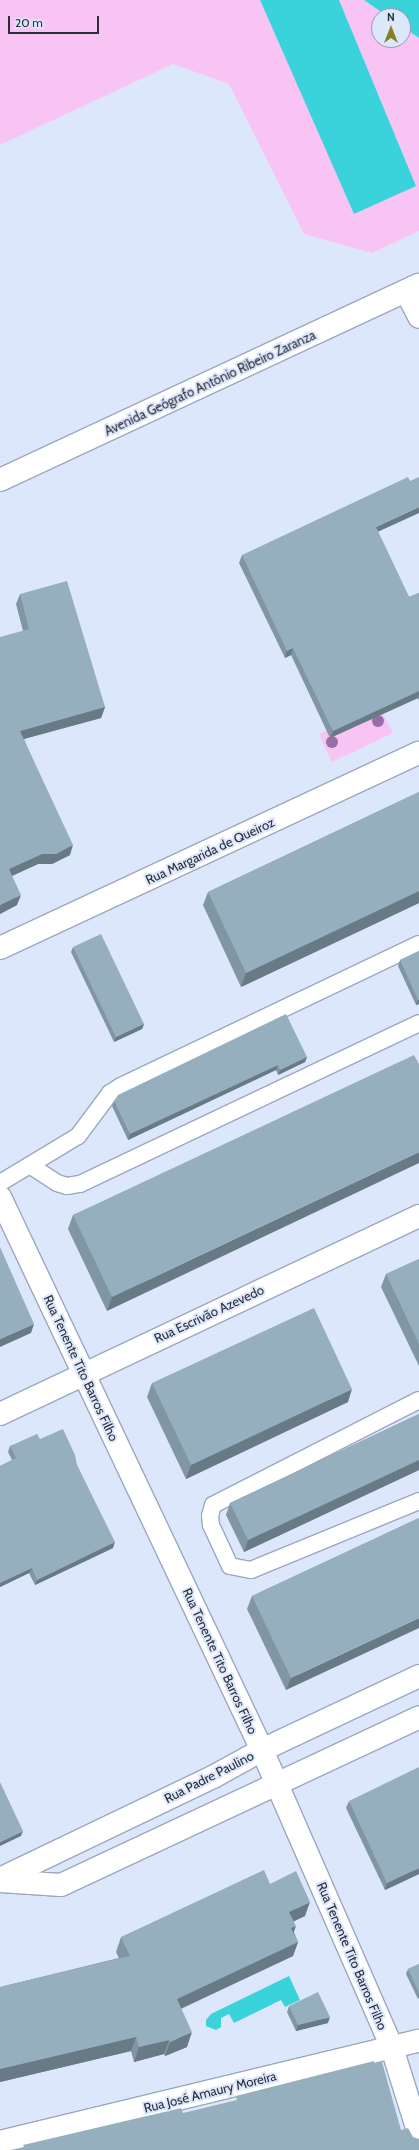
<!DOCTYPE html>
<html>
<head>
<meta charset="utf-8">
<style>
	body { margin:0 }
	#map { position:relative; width:419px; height:2150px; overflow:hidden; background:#dde7fb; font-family:Cabin,sans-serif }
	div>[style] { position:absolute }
	.green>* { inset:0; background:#f8c4f4 }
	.water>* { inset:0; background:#3bd3db }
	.roads { filter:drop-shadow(1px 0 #9ca7bf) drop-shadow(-1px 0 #9ca7bf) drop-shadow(0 1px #9ca7bf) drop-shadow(0 -1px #9ca7bf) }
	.lane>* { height:16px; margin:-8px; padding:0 8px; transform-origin:8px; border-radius:8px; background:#fff }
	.street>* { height:22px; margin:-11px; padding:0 11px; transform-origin:11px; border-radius:11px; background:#fff }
	.trees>* { width:12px; height:12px; margin:-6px; border-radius:50%; background:#996da7 }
	.wall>* { inset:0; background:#8096a3 }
	.shaded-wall>* { inset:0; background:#687a85 }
	.building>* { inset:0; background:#95afbe }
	span { translate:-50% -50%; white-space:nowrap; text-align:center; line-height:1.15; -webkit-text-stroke:4px #dde7fb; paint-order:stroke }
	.street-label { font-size:13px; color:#2a2f38 }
	.north { position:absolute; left:371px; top:8px; width:40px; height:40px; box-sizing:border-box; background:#dde7fb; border:1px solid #959dad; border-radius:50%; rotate:0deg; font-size:11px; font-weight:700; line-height:16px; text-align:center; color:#2a2f38 }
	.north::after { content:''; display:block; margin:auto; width:14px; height:18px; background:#877f27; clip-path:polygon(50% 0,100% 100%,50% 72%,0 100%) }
	.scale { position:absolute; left:8px; top:16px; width:91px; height:18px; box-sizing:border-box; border:2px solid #2a2f38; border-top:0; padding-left:5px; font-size:12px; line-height:14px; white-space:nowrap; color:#2a2f38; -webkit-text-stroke:3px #dde7fb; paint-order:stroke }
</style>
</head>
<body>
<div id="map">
	<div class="green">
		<div style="clip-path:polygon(0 0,260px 0,354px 213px,416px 186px,339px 0,364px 0,387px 16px,379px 16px,379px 40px,403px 40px,403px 27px,419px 38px,419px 231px,372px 253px,304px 234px,229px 84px,173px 64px,0 145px)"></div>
		<div style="clip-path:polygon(379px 706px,393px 733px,332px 762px,319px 734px)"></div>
	</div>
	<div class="water">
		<div style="clip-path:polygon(260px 0,339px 0,416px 186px,354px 214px)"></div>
		<div style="clip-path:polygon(364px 0,419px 0,419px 38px,403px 27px,403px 16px,387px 16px)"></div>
		<div style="clip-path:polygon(289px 1976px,300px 2000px,285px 2007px,281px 2000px,234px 2023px,229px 2014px,221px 2018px,221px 2027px,216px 2030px,206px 2026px,206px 2020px,211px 2014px)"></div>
	</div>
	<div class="roads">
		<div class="lane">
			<div style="left:31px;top:1166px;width:31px;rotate:33deg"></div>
			<div style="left:57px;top:1183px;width:10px;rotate:17deg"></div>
			<div style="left:67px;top:1186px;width:13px;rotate:-9deg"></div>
			<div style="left:80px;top:1184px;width:375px;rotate:-25.4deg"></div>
			<div style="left:0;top:1183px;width:91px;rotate:-31.1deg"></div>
			<div style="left:78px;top:1136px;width:54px;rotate:-53.3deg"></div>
			<div style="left:110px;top:1093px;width:13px;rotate:-32deg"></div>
			<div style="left:121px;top:1086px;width:330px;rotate:-25.5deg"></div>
			<div style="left:419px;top:1400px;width:231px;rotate:153deg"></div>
			<div style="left:213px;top:1505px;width:11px;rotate:105deg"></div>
			<div style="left:210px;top:1516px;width:9px;rotate:84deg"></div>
			<div style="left:211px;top:1525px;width:45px;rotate:65.1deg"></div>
			<div style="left:230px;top:1566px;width:21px;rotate:11deg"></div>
			<div style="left:251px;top:1570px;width:182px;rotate:-22.3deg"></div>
		</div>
		<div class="street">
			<div style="left:406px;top:291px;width:29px;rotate:63deg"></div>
			<div style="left:0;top:480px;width:462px;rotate:-25deg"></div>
			<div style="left:0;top:948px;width:462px;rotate:-25deg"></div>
			<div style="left:0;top:1197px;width:612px;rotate:64.65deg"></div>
			<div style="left:262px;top:1750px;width:325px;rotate:66.4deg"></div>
			<div style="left:392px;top:2048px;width:90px;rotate:72.6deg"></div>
			<div style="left:0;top:1414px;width:463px;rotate:-25.3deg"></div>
			<div style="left:0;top:1879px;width:236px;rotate:-25.6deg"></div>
			<div style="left:213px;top:1777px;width:56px;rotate:-28.9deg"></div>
			<div style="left:262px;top:1750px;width:174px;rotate:-25.2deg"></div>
			<div style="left:0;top:1881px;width:61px;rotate:3.8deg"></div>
			<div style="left:61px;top:1885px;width:395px;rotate:-25.1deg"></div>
			<div style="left:0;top:2142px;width:431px;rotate:-13.6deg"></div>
		</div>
	</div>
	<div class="trees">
		<div style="left:378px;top:721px"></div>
		<div style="left:332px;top:742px"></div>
	</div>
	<div class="wall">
		<div style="clip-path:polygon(378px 532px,409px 597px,419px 593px,419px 701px,418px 698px,330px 738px,291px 655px,285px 658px,239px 563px,242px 555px)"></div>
		<div style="clip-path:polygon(20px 594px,105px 707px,101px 718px,24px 739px,70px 855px,52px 864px,38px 864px,12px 876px,17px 905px,0 914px,23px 631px,16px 604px)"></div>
		<div style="clip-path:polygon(419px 792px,419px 903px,241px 987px,203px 905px,208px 892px)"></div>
		<div style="clip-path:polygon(73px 947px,144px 1024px,142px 1029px,114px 1042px,71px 952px)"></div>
		<div style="clip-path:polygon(419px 951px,419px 1004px,416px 1005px,398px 966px,400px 960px)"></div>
		<div style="clip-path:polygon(307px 1057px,305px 1062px,278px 1075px,276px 1070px,128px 1140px,112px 1106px,114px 1101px)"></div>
		<div style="clip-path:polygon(419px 1064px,107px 1311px,68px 1229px,73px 1215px)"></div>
		<div style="clip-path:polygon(419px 1259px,419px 1366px,381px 1287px,386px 1274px)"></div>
		<div style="clip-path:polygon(152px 1383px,348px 1402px,186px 1479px,147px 1397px)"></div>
		<div style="clip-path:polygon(419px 1414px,419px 1470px,244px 1552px,226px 1515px,230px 1503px)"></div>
		<div style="clip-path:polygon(40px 1439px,77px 1465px,113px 1548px,35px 1585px,29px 1573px,0 1587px,0 1466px,12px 1460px,8px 1452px,10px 1446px)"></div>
		<div style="clip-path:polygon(419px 1518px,286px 1690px,247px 1609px,252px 1596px)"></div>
		<div style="clip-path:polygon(349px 1801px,419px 1874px,385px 1890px,346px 1808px)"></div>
		<div style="clip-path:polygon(270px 1884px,305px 1916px,294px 1921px,294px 1932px,298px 1942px,293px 1956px,181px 2009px,187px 2047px,165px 2056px,164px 2054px,134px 2062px,131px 2051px,0 2082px,0 1987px,119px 1958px,116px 1952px,121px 1937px)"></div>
		<div style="clip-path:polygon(419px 1964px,419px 1998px,418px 1999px,406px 1974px,408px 1969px)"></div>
		<div style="clip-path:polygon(289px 2006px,328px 2023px,296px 2031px,287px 2012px)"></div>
	</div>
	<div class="shaded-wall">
		<div style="clip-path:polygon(419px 507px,419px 513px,373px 534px,376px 527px)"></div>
		<div style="clip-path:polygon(293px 648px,291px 655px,285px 658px,287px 651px)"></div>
		<div style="clip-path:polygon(419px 691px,419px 694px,418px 698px,330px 738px,333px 731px)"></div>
		<div style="clip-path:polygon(105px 707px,101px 718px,16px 741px,20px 731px)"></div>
		<div style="clip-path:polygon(73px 845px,70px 855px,52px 864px,38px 864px,5px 879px,9px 869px,42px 854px)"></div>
		<div style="clip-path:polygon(419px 891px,419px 903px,241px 987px,246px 973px)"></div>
		<div style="clip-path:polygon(21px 895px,17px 905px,0 914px,0 905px)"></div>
		<div style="clip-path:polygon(418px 1000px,419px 1000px,419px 1004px,416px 1005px)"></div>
		<div style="clip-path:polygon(144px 1024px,142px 1029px,114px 1042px,116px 1037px)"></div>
		<div style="clip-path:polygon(307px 1057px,305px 1062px,278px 1075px,280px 1070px)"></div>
		<div style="clip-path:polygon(278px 1065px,276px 1070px,128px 1140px,130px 1134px)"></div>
		<div style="clip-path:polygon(419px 1152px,419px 1163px,107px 1311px,112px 1297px)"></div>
		<div style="clip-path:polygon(34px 1324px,31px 1333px,0 1347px,0 1339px)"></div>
		<div style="clip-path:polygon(352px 1389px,348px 1402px,186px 1479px,191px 1465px)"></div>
		<div style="clip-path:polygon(419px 1460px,419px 1470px,244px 1552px,248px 1540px)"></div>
		<div style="clip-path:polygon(115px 1542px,113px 1548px,35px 1585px,37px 1580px)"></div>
		<div style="clip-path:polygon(32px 1568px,29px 1573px,0 1587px,0 1583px)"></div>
		<div style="clip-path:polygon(419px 1618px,419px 1628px,286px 1690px,291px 1678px)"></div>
		<div style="clip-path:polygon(23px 1831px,21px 1836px,0 1846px,0 1842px)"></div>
		<div style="clip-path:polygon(419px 1868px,419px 1874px,385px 1890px,387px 1883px)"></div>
		<div style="clip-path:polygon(310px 1902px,305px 1916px,284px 1926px,289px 1912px)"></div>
		<div style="clip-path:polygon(296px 1926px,291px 1940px,291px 1928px)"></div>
		<div style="clip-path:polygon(298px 1942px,293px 1956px,171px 2013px,177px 1999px)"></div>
		<div style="clip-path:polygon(330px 2017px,328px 2023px,296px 2031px,298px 2025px)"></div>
		<div style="clip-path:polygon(192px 2032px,187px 2047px,165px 2056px,170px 2042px)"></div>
		<div style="clip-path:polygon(136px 2037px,131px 2051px,0 2082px,0 2069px)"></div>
		<div style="clip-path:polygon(169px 2040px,164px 2054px,134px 2062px,139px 2047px)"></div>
	</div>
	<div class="building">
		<div style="clip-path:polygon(408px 477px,410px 481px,419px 477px,419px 507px,376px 527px,409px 597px,419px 593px,419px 691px,333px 731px,293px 648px,287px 651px,242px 555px)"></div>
		<div style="clip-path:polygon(67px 581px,105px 707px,20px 731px,73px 845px,56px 854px,42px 854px,9px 869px,21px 895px,0 905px,0 637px,29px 629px,20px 594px)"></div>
		<div style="clip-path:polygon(419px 792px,419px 891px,246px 973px,208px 892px)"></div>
		<div style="clip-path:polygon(101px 934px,144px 1024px,116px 1037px,73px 947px)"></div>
		<div style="clip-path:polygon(419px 951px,419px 1000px,418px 1000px,400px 960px)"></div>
		<div style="clip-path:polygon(286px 1014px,307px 1057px,280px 1070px,278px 1065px,130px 1134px,114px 1101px,118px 1095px)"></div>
		<div style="clip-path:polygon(414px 1055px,419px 1064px,419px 1152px,112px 1297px,73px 1215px)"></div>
		<div style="clip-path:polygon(0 1247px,34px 1324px,0 1339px)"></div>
		<div style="clip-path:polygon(419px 1259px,419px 1344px,386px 1274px)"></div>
		<div style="clip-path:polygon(314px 1308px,352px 1389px,191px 1465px,152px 1383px)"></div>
		<div style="clip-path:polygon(419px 1414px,419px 1460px,248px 1540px,230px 1503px)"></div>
		<div style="clip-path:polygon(63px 1429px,75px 1455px,77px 1465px,115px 1542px,37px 1580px,32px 1568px,0 1583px,0 1466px,16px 1458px,10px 1446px,37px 1434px,40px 1439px)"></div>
		<div style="clip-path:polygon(419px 1518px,419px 1618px,291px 1678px,252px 1596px)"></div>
		<div style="clip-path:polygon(419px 1767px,419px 1868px,387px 1883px,349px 1801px)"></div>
		<div style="clip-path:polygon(0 1782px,23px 1831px,0 1842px)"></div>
		<div style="clip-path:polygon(264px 1870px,270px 1884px,296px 1871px,310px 1902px,289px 1912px,296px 1926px,291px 1928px,298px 1942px,177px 1999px,192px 2032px,170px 2042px,169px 2040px,139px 2047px,136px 2037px,0 2069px,0 1987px,130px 1956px,121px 1937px)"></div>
		<div style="clip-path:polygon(419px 1964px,419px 1993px,408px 1969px)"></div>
		<div style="clip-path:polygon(318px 1992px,330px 2017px,298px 2025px,289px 2006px)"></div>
		<div style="clip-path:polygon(374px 2061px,374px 2064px,382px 2062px,401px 2130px,408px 2128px,413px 2137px,419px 2139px,419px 2150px,10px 2150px,24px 2147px,23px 2145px,181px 2108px,183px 2113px,237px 2100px,236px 2096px)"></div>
	</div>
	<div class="street-label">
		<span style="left:210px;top:383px;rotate:-25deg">Avenida Geógrafo Antônio Ribeiro Zaranza</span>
		<span style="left:210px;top:851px;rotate:-25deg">Rua Margarida de Queiroz</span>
		<span style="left:209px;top:1314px;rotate:-25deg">Rua Escrivão Azevedo</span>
		<span style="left:81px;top:1368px;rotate:65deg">Rua Tenente Tito Barros Filho</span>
		<span style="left:220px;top:1661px;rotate:65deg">Rua Tenente Tito Barros Filho</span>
		<span style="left:209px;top:1777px;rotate:-27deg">Rua Padre Paulino</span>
		<span style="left:352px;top:1956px;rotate:67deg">Rua Tenente Tito Barros Filho</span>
		<span style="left:210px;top:2092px;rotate:-14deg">Rua José Amaury Moreira</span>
	</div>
	<div class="north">N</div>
	<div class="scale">20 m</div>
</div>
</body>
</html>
